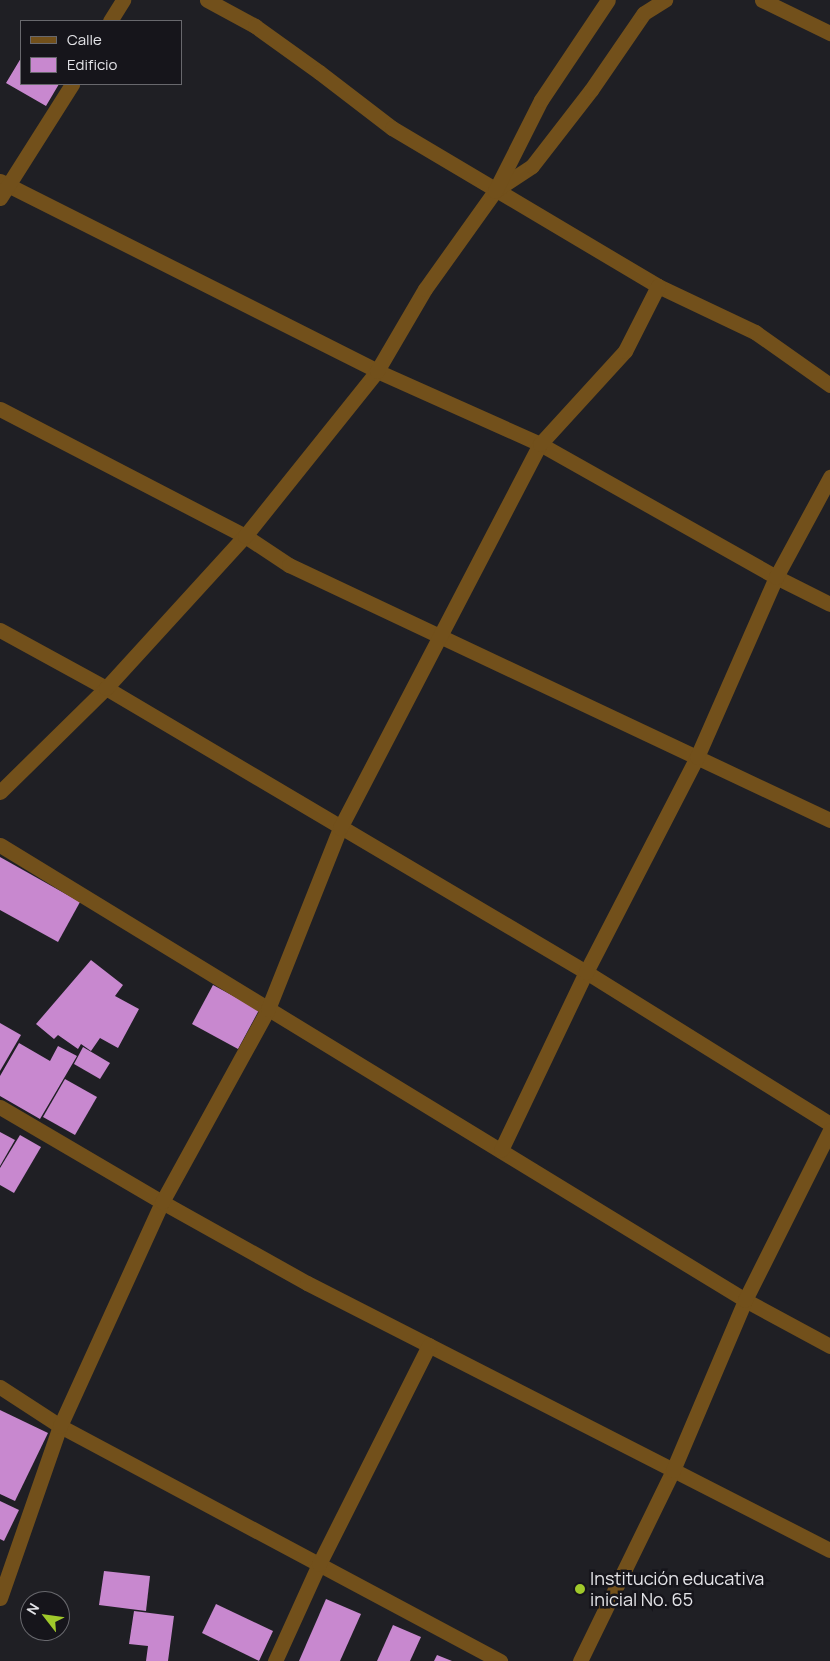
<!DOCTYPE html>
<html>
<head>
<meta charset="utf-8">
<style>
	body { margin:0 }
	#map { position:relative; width:830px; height:1661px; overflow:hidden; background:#1f1f24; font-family:Manrope,sans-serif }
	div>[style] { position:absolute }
	.building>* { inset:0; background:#c888cf }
	.minor>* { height:15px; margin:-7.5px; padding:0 7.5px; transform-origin:7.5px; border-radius:7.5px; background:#72501b }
	.dots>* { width:14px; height:14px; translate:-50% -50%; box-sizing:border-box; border:2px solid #16151b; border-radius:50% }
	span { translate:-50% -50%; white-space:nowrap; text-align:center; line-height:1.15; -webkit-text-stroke:5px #16151b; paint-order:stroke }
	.poi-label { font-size:18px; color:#e4e4e8 }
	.left { translate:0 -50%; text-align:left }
	.legend { position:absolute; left:20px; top:20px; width:162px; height:65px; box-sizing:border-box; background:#16151b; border:1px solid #68686d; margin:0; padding:6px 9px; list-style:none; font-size:15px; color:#e4e4e8 }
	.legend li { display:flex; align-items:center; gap:10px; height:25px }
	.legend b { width:25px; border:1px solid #68686d }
	.north { position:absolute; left:20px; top:1591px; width:50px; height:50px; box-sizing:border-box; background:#16151b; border:1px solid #68686d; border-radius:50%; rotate:300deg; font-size:14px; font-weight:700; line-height:20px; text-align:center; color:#e4e4e8 }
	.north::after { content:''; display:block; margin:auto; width:18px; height:22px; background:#a0c92b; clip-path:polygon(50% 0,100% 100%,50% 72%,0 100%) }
</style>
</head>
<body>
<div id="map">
	<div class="building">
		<div style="clip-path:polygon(21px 58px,21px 84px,59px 84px,46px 106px,6px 83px)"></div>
		<div style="clip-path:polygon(0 857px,80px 902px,58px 942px,0 910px)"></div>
		<div style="clip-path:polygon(91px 960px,123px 985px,115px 996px,139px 1009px,118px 1048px,100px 1038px,91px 1051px,81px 1044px,78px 1049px,58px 1035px,54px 1039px,36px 1024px)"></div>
		<div style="clip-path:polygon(213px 985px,259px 1010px,238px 1049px,192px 1024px)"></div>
		<div style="clip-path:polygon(0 1023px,21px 1035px,0 1071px)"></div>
		<div style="clip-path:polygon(19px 1043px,50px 1061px,58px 1046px,77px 1056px,40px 1119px,0 1096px,0 1076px)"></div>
		<div style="clip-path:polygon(83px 1047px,110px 1063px,100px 1079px,74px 1064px)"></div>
		<div style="clip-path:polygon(65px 1079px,97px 1097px,75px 1135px,43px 1117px)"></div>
		<div style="clip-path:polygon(0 1132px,15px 1140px,0 1166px)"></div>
		<div style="clip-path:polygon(20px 1135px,41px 1147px,14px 1193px,0 1185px,0 1168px)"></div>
		<div style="clip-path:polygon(0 1410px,48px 1433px,15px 1501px,0 1494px)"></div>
		<div style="clip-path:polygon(0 1501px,19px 1510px,4px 1541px,0 1539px)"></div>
		<div style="clip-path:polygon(104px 1571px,150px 1576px,146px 1611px,99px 1605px)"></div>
		<div style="clip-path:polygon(326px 1599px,361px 1614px,340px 1661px,299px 1661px)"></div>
		<div style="clip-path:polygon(216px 1604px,273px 1631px,259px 1661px,202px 1633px)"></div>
		<div style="clip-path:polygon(134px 1611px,174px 1616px,168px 1661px,146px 1661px,148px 1646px,129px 1644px)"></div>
		<div style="clip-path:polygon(393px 1625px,421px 1637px,410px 1661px,377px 1661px)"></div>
		<div style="clip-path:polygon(437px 1655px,452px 1661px,434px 1661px)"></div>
	</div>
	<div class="minor">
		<div style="left:207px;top:0;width:55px;rotate:28.4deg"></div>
		<div style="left:255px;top:26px;width:79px;rotate:35.7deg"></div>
		<div style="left:319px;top:72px;width:92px;rotate:37.5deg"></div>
		<div style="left:392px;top:128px;width:309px;rotate:30.7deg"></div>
		<div style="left:658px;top:286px;width:107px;rotate:25.4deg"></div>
		<div style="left:755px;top:332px;width:92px;rotate:35.2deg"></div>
		<div style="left:762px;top:0;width:76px;rotate:25.9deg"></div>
		<div style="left:110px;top:21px;width:25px;rotate:-58deg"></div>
		<div style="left:0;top:181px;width:422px;rotate:26.7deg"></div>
		<div style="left:377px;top:371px;width:179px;rotate:24.1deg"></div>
		<div style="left:540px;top:444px;width:271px;rotate:29.4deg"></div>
		<div style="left:776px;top:577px;width:60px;rotate:26.6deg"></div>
		<div style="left:496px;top:190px;width:43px;rotate:-33.7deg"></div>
		<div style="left:532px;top:166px;width:96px;rotate:-52.2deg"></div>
		<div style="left:591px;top:90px;width:93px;rotate:-55.5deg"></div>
		<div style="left:644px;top:13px;width:25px;rotate:-32deg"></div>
		<div style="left:0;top:198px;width:135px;rotate:-57.7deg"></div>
		<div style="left:0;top:409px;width:276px;rotate:27.4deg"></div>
		<div style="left:245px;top:536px;width:53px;rotate:33.4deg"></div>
		<div style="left:289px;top:565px;width:598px;rotate:25.24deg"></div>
		<div style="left:0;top:630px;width:121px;rotate:28.7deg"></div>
		<div style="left:106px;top:688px;width:558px;rotate:30.61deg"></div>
		<div style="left:586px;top:972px;width:287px;rotate:31.9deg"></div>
		<div style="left:0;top:792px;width:148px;rotate:-44.5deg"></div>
		<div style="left:106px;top:688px;width:206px;rotate:-47.6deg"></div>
		<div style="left:245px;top:536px;width:211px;rotate:-51.3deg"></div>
		<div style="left:377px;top:371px;width:95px;rotate:-59.7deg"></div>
		<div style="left:425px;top:289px;width:120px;rotate:-54.5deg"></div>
		<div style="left:495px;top:191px;width:102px;rotate:-63.2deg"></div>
		<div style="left:541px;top:100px;width:120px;rotate:-56.2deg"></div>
		<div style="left:0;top:845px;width:873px;rotate:31.41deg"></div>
		<div style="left:745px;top:1300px;width:97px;rotate:28.4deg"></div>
		<div style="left:0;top:1107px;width:188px;rotate:30.4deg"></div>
		<div style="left:162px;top:1202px;width:166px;rotate:29.2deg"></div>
		<div style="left:307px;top:1283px;width:587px;rotate:27.05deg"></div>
		<div style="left:501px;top:1150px;width:197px;rotate:-64.5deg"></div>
		<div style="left:586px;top:972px;width:242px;rotate:-62.7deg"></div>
		<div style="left:697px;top:757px;width:197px;rotate:-66.3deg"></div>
		<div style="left:776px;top:577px;width:114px;rotate:-61.6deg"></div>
		<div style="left:0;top:1387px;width:72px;rotate:33deg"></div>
		<div style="left:60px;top:1426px;width:499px;rotate:28.1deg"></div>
		<div style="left:0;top:1598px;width:182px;rotate:-70.8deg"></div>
		<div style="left:60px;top:1426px;width:246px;rotate:-65.5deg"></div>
		<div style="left:162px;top:1202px;width:220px;rotate:-61.2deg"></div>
		<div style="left:268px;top:1009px;width:195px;rotate:-68.3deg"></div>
		<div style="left:340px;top:828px;width:433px;rotate:-62.5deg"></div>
		<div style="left:540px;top:444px;width:126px;rotate:-47.6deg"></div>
		<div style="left:625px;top:351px;width:73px;rotate:-63.1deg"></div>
		<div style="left:275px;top:1661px;width:107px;rotate:-65.6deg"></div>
		<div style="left:319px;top:1564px;width:245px;rotate:-63.3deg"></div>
		<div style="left:580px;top:1661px;width:212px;rotate:-64deg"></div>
		<div style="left:673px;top:1470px;width:185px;rotate:-67deg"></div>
		<div style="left:745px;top:1300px;width:190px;rotate:-63.4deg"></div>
	</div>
	<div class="dots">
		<div style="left:580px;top:1589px;background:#a0c92b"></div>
	</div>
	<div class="poi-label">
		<span class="left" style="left:590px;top:1589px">Institución educativa<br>inicial No. 65</span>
	</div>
	<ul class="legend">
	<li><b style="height:6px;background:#72501b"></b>Calle</li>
	<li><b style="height:14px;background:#c888cf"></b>Edificio</li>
	</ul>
	<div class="north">N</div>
</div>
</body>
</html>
